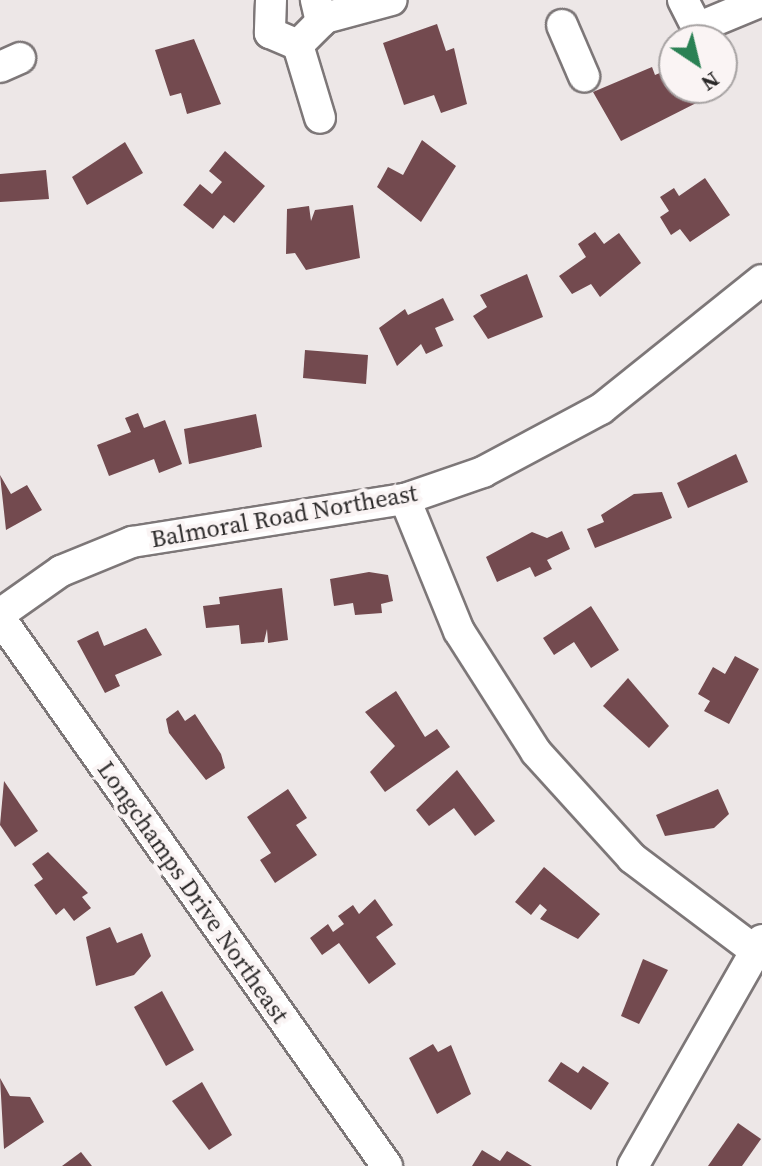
<!DOCTYPE html>
<html>
<head>
<meta charset="utf-8">
<style>
	body { margin:0 }
	#map { position:relative; width:762px; height:1166px; overflow:hidden; background:#ede7e7; font-family:"Source Serif 4",serif }
	div>[style] { position:absolute }
	.building>* { inset:0; background:#734a4f }
	.roads { filter:drop-shadow(2px 0 #7d7778) drop-shadow(-2px 0 #7d7778) drop-shadow(0 2px #7d7778) drop-shadow(0 -2px #7d7778) }
	.minor>* { height:30px; margin:-15px; padding:0 15px; transform-origin:15px; border-radius:15px; background:#fff }
	span { translate:-50% -50%; white-space:nowrap; text-align:center; line-height:1.15; -webkit-text-stroke:8px #faf4f4; paint-order:stroke }
	.street-label { font-size:24px; color:#2b2929 }
	.north { position:absolute; left:658px; top:24px; width:80px; height:80px; box-sizing:border-box; background:#faf4f4; border:2px solid #a7a3a3; border-radius:50%; rotate:145deg; font-size:22px; font-weight:700; line-height:32px; text-align:center; color:#2b2929 }
	.north::after { content:''; display:block; margin:auto; width:28px; height:36px; background:#2a8154; clip-path:polygon(50% 0,100% 100%,50% 72%,0 100%) }
</style>
</head>
<body>
<div id="map">
	<div class="building">
		<div style="clip-path:polygon(437px 24px,446px 51px,454px 48px,467px 104px,441px 113px,434px 95px,404px 105px,383px 43px)"></div>
		<div style="clip-path:polygon(194px 39px,221px 104px,187px 114px,181px 93px,170px 96px,155px 50px)"></div>
		<div style="clip-path:polygon(652px 67px,655px 75px,674px 67px,674px 88px,720px 91px,621px 141px,593px 92px)"></div>
		<div style="clip-path:polygon(422px 140px,456px 166px,421px 222px,377px 187px,388px 167px,403px 175px)"></div>
		<div style="clip-path:polygon(125px 142px,143px 173px,87px 205px,72px 177px)"></div>
		<div style="clip-path:polygon(225px 151px,265px 186px,234px 223px,224px 215px,213px 229px,183px 205px,200px 184px,212px 194px,222px 182px,209px 171px)"></div>
		<div style="clip-path:polygon(46px 170px,49px 199px,0 202px,0 174px)"></div>
		<div style="clip-path:polygon(705px 178px,730px 215px,690px 242px,680px 229px,671px 235px,660px 217px,669px 211px,660px 197px,674px 188px,679px 196px)"></div>
		<div style="clip-path:polygon(353px 205px,360px 258px,306px 270px,295px 253px,286px 254px,287px 209px,309px 206px,311px 221px,315px 210px)"></div>
		<div style="clip-path:polygon(595px 232px,604px 244px,619px 233px,641px 263px,600px 297px,591px 284px,572px 294px,559px 276px,586px 257px,578px 244px)"></div>
		<div style="clip-path:polygon(527px 274px,543px 317px,488px 339px,473px 316px,487px 307px,480px 295px)"></div>
		<div style="clip-path:polygon(443px 298px,454px 320px,435px 328px,443px 346px,426px 354px,421px 344px,397px 366px,379px 328px,405px 309px,408px 315px)"></div>
		<div style="clip-path:polygon(305px 350px,368px 355px,366px 384px,303px 378px)"></div>
		<div style="clip-path:polygon(138px 413px,144px 428px,165px 420px,182px 464px,159px 473px,154px 459px,109px 476px,97px 445px,131px 432px,125px 418px)"></div>
		<div style="clip-path:polygon(256px 414px,262px 447px,189px 464px,184px 429px)"></div>
		<div style="clip-path:polygon(736px 454px,748px 482px,688px 508px,677px 483px)"></div>
		<div style="clip-path:polygon(0 475px,11px 494px,27px 485px,42px 510px,6px 530px)"></div>
		<div style="clip-path:polygon(662px 492px,672px 518px,595px 548px,587px 529px,604px 522px,601px 515px,634px 494px)"></div>
		<div style="clip-path:polygon(562px 531px,570px 549px,547px 560px,552px 569px,535px 577px,530px 567px,497px 582px,486px 557px,532px 532px,547px 538px)"></div>
		<div style="clip-path:polygon(369px 572px,388px 575px,393px 601px,381px 604px,382px 613px,355px 615px,353px 603px,334px 606px,330px 579px)"></div>
		<div style="clip-path:polygon(282px 588px,288px 640px,268px 643px,267px 629px,264px 642px,241px 644px,239px 625px,206px 628px,203px 606px,220px 604px,219px 597px)"></div>
		<div style="clip-path:polygon(591px 606px,619px 650px,591px 668px,574px 642px,554px 655px,543px 638px)"></div>
		<div style="clip-path:polygon(146px 628px,162px 655px,115px 675px,120px 686px,105px 693px,77px 641px,98px 631px,104px 646px)"></div>
		<div style="clip-path:polygon(735px 656px,759px 669px,729px 724px,704px 711px,710px 701px,698px 694px,713px 667px,725px 674px)"></div>
		<div style="clip-path:polygon(628px 678px,669px 726px,649px 748px,603px 706px)"></div>
		<div style="clip-path:polygon(396px 691px,425px 737px,437px 729px,450px 747px,385px 792px,370px 772px,395px 746px,365px 712px)"></div>
		<div style="clip-path:polygon(178px 710px,185px 721px,195px 714px,221px 754px,225px 768px,206px 780px,169px 733px,166px 719px)"></div>
		<div style="clip-path:polygon(457px 770px,495px 821px,475px 836px,454px 808px,429px 826px,416px 810px)"></div>
		<div style="clip-path:polygon(4px 781px,38px 831px,15px 847px,0 825px)"></div>
		<div style="clip-path:polygon(288px 789px,307px 818px,296px 825px,317px 855px,275px 883px,260px 860px,271px 853px,247px 817px)"></div>
		<div style="clip-path:polygon(718px 789px,729px 814px,714px 828px,665px 836px,656px 815px)"></div>
		<div style="clip-path:polygon(48px 852px,88px 893px,82px 897px,91px 908px,74px 921px,64px 908px,56px 915px,34px 885px,43px 879px,32px 864px)"></div>
		<div style="clip-path:polygon(544px 867px,600px 914px,578px 939px,540px 919px,547px 910px,540px 904px,531px 915px,515px 902px)"></div>
		<div style="clip-path:polygon(375px 899px,393px 925px,376px 937px,396px 964px,369px 984px,339px 943px,322px 955px,310px 938px,328px 924px,333px 932px,344px 924px,338px 916px,353px 905px,359px 914px)"></div>
		<div style="clip-path:polygon(110px 927px,117px 943px,142px 933px,151px 956px,134px 975px,96px 986px,86px 937px)"></div>
		<div style="clip-path:polygon(643px 959px,668px 970px,639px 1024px,621px 1016px)"></div>
		<div style="clip-path:polygon(162px 991px,194px 1050px,166px 1066px,134px 1007px)"></div>
		<div style="clip-path:polygon(433px 1044px,438px 1052px,451px 1045px,471px 1094px,437px 1114px,409px 1058px)"></div>
		<div style="clip-path:polygon(561px 1062px,578px 1073px,583px 1066px,609px 1083px,591px 1110px,548px 1081px)"></div>
		<div style="clip-path:polygon(0 1078px,10px 1096px,30px 1097px,44px 1122px,4px 1149px)"></div>
		<div style="clip-path:polygon(202px 1082px,232px 1135px,209px 1150px,172px 1101px)"></div>
		<div style="clip-path:polygon(738px 1123px,761px 1139px,742px 1166px,708px 1166px)"></div>
		<div style="clip-path:polygon(482px 1150px,500px 1161px,507px 1151px,532px 1166px,472px 1166px)"></div>
		<div style="clip-path:polygon(81px 1152px,92px 1166px,62px 1166px)"></div>
	</div>
	<div class="roads">
		<div class="minor">
			<div style="left:271px;top:0;width:33px;rotate:92deg"></div>
			<div style="left:270px;top:33px;width:30px;rotate:23deg"></div>
			<div style="left:298px;top:45px;width:33px;rotate:-45deg"></div>
			<div style="left:321px;top:22px;width:23px;rotate:-103deg"></div>
			<div style="left:683px;top:0;width:31px;rotate:63deg"></div>
			<div style="left:697px;top:28px;width:70px;rotate:-22.6deg"></div>
			<div style="left:321px;top:19px;width:73px;rotate:-15deg"></div>
			<div style="left:562px;top:25px;width:56px;rotate:66.7deg"></div>
			<div style="left:298px;top:45px;width:76px;rotate:73.2deg"></div>
			<div style="left:0;top:67px;width:22px;rotate:-24deg"></div>
			<div style="left:405px;top:499px;width:143px;rotate:67.8deg"></div>
			<div style="left:459px;top:631px;width:143px;rotate:57.5deg"></div>
			<div style="left:536px;top:752px;width:143px;rotate:47.8deg"></div>
			<div style="left:632px;top:858px;width:158px;rotate:37deg"></div>
			<div style="left:0;top:614px;width:75px;rotate:-35.2deg"></div>
			<div style="left:61px;top:571px;width:77px;rotate:-22.2deg"></div>
			<div style="left:132px;top:542px;width:276px;rotate:-9deg"></div>
			<div style="left:405px;top:499px;width:83px;rotate:-19.1deg"></div>
			<div style="left:483px;top:472px;width:134px;rotate:-28.1deg"></div>
			<div style="left:601px;top:409px;width:206px;rotate:-38.7deg"></div>
			<div style="left:0;top:618px;width:671px;rotate:54.77deg"></div>
			<div style="left:633px;top:1166px;width:260px;rotate:-60.3deg"></div>
		</div>
	</div>
	<div class="street-label">
		<span style="left:284px;top:516px;rotate:-10deg">Balmoral Road Northeast</span>
		<span style="left:193px;top:892px;rotate:55deg">Longchamps Drive Northeast</span>
	</div>
	<div class="north">N</div>
</div>
</body>
</html>
